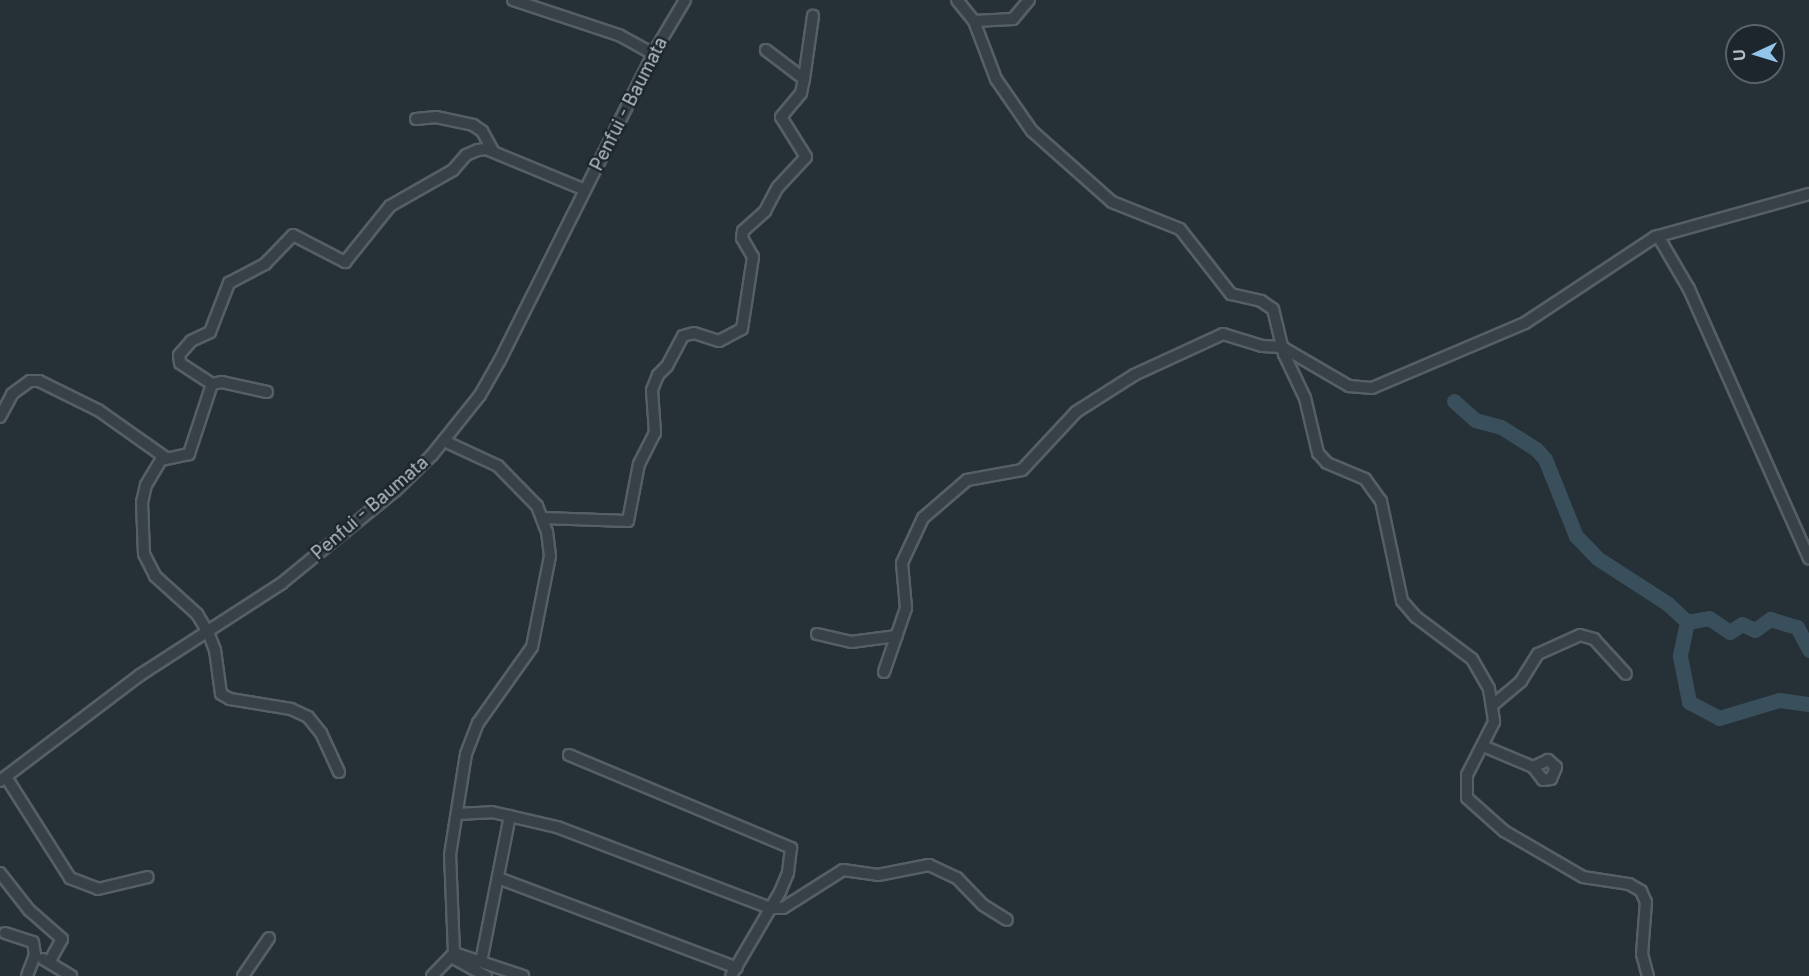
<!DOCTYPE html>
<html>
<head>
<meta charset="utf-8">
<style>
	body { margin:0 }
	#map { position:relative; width:1809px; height:976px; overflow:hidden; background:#253037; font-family:Inter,sans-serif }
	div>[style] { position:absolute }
	.river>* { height:15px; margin:-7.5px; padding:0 7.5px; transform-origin:7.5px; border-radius:7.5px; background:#3a4f5c }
	.roads { filter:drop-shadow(2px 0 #565f65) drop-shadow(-2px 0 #565f65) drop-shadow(0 2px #565f65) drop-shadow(0 -2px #565f65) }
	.minor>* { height:10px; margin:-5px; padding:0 5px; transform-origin:5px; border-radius:5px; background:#384148 }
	span { translate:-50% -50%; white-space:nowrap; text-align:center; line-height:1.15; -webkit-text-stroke:5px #1d262c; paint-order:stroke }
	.street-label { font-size:18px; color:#b3bdc4 }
	.north { position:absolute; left:1725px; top:24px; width:60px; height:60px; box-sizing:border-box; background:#1d262c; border:2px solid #596269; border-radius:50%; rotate:266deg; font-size:16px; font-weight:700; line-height:24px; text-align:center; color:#b3bdc4 }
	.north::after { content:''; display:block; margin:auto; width:21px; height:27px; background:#92c5e9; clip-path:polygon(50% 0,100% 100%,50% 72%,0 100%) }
</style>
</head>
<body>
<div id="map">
	<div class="river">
		<div style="left:1454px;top:401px;width:28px;rotate:42deg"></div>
		<div style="left:1475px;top:420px;width:27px;rotate:15deg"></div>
		<div style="left:1501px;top:427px;width:41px;rotate:32.2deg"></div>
		<div style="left:1536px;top:449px;width:13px;rotate:48deg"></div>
		<div style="left:1545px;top:459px;width:83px;rotate:68.1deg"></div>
		<div style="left:1576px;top:536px;width:30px;rotate:46deg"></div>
		<div style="left:1597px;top:558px;width:85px;rotate:32.9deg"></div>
		<div style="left:1668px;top:604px;width:26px;rotate:43deg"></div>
		<div style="left:1687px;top:622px;width:35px;rotate:102deg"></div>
		<div style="left:1680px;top:656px;width:47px;rotate:78.9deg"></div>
		<div style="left:1689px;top:702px;width:34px;rotate:28deg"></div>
		<div style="left:1719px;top:718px;width:63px;rotate:-16.7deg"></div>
		<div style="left:1779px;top:700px;width:30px;rotate:8deg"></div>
		<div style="left:1687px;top:622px;width:22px;rotate:-10deg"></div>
		<div style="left:1709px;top:618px;width:25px;rotate:34deg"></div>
		<div style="left:1730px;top:632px;width:14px;rotate:-34deg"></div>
		<div style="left:1742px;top:624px;width:14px;rotate:25deg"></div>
		<div style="left:1755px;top:630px;width:19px;rotate:-36deg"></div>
		<div style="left:1770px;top:619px;width:28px;rotate:17deg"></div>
		<div style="left:1797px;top:627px;width:26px;rotate:62deg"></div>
	</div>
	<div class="roads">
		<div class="minor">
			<div style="left:513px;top:0;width:112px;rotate:18.3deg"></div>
			<div style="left:619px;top:35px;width:39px;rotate:29deg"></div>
			<div style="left:957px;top:0;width:27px;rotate:51deg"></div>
			<div style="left:974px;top:21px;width:62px;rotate:69.2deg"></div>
			<div style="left:996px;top:79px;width:63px;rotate:55.3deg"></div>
			<div style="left:1032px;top:131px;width:107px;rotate:41.6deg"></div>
			<div style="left:1112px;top:202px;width:73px;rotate:21.7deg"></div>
			<div style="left:1180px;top:229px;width:83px;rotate:51.9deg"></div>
			<div style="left:1231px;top:294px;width:31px;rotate:13deg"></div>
			<div style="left:1261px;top:301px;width:14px;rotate:34deg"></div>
			<div style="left:1273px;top:309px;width:46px;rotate:76.3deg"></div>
			<div style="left:1284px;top:354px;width:49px;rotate:64.5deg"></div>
			<div style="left:1305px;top:398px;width:57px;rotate:76.7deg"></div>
			<div style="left:1318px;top:453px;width:13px;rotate:48deg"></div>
			<div style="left:1327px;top:463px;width:41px;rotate:22.8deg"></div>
			<div style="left:1365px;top:479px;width:27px;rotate:54deg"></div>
			<div style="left:1381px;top:501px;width:102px;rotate:78.1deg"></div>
			<div style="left:1402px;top:601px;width:21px;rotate:49deg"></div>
			<div style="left:1416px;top:617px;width:70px;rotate:36.9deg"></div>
			<div style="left:1472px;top:659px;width:34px;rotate:60deg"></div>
			<div style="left:1489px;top:689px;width:33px;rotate:81deg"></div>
			<div style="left:1494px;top:722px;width:59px;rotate:117deg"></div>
			<div style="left:1467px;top:775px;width:23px;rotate:90deg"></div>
			<div style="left:1467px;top:798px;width:50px;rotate:41.7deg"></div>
			<div style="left:1504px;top:831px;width:91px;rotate:30.2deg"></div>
			<div style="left:1583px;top:877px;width:47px;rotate:8.7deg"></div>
			<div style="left:1629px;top:884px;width:14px;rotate:30deg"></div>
			<div style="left:1641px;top:891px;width:12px;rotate:66deg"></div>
			<div style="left:1646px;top:902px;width:52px;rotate:94.4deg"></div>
			<div style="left:1642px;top:954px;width:23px;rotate:75deg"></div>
			<div style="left:974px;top:21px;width:39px;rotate:-3deg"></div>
			<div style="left:1013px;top:19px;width:25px;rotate:-50deg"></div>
			<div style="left:804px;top:79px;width:64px;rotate:-81.9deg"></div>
			<div style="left:416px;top:119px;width:20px;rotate:-6deg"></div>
			<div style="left:436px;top:117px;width:38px;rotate:12deg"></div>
			<div style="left:473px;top:125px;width:11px;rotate:34deg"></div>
			<div style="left:482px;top:131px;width:23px;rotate:61deg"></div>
			<div style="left:1658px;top:236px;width:61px;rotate:59.7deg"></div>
			<div style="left:1689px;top:289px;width:295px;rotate:66deg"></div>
			<div style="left:212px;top:384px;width:38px;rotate:-147deg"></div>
			<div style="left:180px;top:363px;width:8px;rotate:-97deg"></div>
			<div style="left:179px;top:355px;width:18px;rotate:-49deg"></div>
			<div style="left:191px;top:341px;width:21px;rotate:-25deg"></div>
			<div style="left:210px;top:332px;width:53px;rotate:-68.8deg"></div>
			<div style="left:229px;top:283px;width:41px;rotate:-27.8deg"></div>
			<div style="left:265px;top:264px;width:40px;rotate:-46deg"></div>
			<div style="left:293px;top:235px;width:59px;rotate:27.4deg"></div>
			<div style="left:345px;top:262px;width:72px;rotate:-51.2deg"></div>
			<div style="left:390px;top:206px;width:73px;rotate:-29.7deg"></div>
			<div style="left:453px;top:170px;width:20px;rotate:-49deg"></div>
			<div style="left:466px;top:155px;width:13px;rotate:-23deg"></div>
			<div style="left:478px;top:150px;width:8px;rotate:-7deg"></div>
			<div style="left:486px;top:149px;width:107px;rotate:22.5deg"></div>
			<div style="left:267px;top:392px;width:46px;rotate:-167.5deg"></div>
			<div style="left:222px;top:382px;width:10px;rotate:169deg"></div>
			<div style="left:212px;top:384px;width:74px;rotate:108.2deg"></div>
			<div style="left:189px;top:454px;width:29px;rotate:168deg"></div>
			<div style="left:161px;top:460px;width:29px;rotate:121deg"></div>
			<div style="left:146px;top:485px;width:17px;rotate:103deg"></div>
			<div style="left:142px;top:502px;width:52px;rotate:87.8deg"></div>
			<div style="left:144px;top:554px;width:25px;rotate:63deg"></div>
			<div style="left:155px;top:576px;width:57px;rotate:42.1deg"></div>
			<div style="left:197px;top:614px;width:21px;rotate:59deg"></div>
			<div style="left:208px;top:632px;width:19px;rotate:69deg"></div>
			<div style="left:215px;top:650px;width:44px;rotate:82.2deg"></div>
			<div style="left:221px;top:694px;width:10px;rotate:29deg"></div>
			<div style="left:230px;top:699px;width:62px;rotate:9.3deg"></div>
			<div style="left:291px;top:709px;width:19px;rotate:25deg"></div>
			<div style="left:308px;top:717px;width:21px;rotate:51deg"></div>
			<div style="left:321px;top:733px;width:43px;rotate:65.2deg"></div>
			<div style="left:0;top:417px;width:26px;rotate:-62deg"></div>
			<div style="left:12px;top:394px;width:22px;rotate:-36deg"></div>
			<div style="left:30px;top:381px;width:9px"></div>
			<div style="left:39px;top:381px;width:66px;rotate:26.2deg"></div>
			<div style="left:98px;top:410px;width:83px;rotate:35.2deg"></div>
			<div style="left:543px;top:518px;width:85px;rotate:2deg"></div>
			<div style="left:628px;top:521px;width:58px;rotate:-79.1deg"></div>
			<div style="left:639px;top:464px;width:35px;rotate:-63deg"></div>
			<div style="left:655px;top:433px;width:43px;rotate:-94deg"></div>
			<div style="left:652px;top:390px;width:16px;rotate:-68deg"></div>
			<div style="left:658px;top:375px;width:13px;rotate:-45deg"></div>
			<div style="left:667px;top:366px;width:34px;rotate:-62deg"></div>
			<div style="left:683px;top:336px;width:11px;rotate:-15deg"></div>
			<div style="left:694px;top:333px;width:26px;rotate:18deg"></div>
			<div style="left:719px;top:341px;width:26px;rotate:-28deg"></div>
			<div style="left:742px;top:329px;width:73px;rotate:-81.3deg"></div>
			<div style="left:753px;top:257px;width:22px;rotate:-120deg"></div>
			<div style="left:742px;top:238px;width:7px;rotate:-82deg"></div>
			<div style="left:743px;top:231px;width:30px;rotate:-42deg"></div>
			<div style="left:765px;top:211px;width:27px;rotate:-62deg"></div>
			<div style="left:778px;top:187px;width:41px;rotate:-47deg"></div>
			<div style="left:806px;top:157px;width:47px;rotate:-122deg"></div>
			<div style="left:781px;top:117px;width:31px;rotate:-50deg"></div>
			<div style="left:801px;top:93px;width:14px;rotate:-78deg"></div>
			<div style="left:804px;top:79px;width:48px;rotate:-142.7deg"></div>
			<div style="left:817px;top:634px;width:35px;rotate:13deg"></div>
			<div style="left:851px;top:642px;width:46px;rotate:-7.4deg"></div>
			<div style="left:884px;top:672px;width:68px;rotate:-71deg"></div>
			<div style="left:906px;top:608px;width:45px;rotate:-95.1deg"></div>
			<div style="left:902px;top:563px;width:50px;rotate:-65deg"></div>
			<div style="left:923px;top:518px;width:58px;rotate:-40.8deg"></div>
			<div style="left:967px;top:480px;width:56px;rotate:-10.3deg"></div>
			<div style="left:1022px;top:470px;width:79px;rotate:-47deg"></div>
			<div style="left:1076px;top:412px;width:69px;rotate:-32.5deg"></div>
			<div style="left:1134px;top:375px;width:98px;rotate:-24.7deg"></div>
			<div style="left:1223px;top:334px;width:41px;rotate:17.1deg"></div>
			<div style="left:1262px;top:346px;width:20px;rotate:3deg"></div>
			<div style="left:1282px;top:347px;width:78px;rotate:30.2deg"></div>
			<div style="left:1349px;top:386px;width:23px;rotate:5deg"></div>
			<div style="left:1372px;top:388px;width:166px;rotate:-23deg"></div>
			<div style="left:1525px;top:323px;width:156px;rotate:-33.5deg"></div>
			<div style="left:1655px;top:237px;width:160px;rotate:-15.6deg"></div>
			<div style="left:1494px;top:704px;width:35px;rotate:-40deg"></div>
			<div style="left:1521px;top:681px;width:32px;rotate:-58deg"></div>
			<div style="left:1538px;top:654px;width:46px;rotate:-24.3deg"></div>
			<div style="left:1580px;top:635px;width:15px;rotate:16deg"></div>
			<div style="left:1594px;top:639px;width:47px;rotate:47.6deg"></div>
			<div style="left:1483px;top:746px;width:54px;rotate:22.8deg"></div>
			<div style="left:1533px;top:767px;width:16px;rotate:52deg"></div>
			<div style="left:1543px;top:780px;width:8px;rotate:-7deg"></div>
			<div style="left:1551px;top:779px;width:13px;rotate:-67deg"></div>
			<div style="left:1556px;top:767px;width:11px;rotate:-139deg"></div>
			<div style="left:1548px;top:760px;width:17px;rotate:155deg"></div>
			<div style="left:569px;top:755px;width:241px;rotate:22.7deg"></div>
			<div style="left:791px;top:848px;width:25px;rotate:97deg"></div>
			<div style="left:788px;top:873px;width:21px;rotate:113deg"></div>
			<div style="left:780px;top:892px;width:97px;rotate:120.3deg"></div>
			<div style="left:6px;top:777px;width:120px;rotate:57.6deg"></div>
			<div style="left:70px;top:878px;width:30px;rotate:21deg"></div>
			<div style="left:98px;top:889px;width:51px;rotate:-13.5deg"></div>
			<div style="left:0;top:781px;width:176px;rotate:-37.1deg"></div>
			<div style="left:140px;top:675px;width:169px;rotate:-32.9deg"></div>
			<div style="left:282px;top:583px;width:146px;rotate:-39.2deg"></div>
			<div style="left:395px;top:491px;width:52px;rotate:-44.2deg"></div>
			<div style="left:432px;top:455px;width:77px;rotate:-51.3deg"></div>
			<div style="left:480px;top:395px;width:40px;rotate:-60.3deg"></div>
			<div style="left:500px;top:360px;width:342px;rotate:-63.4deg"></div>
			<div style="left:653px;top:54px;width:63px;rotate:-59.3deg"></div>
			<div style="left:457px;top:814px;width:35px;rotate:-3deg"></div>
			<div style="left:492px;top:812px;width:67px;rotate:13deg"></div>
			<div style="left:557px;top:827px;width:228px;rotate:20.8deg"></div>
			<div style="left:770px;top:908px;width:13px"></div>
			<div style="left:783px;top:908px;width:71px;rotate:-32.3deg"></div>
			<div style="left:843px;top:870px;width:35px;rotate:8deg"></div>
			<div style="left:878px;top:875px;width:52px;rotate:-11.1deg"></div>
			<div style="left:929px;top:865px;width:31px;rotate:25deg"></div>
			<div style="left:957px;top:878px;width:37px;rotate:46deg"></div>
			<div style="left:983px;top:905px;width:28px;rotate:32deg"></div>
			<div style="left:0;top:873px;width:47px;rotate:51.9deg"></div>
			<div style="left:29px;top:910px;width:44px;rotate:41.3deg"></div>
			<div style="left:62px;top:939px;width:26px;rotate:119deg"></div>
			<div style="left:498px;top:878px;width:255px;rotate:20.6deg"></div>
			<div style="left:5px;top:933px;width:29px;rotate:18deg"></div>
			<div style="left:33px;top:942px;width:13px;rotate:81deg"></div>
			<div style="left:35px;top:955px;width:22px;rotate:111deg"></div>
			<div style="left:454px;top:953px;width:73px;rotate:18.4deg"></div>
			<div style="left:453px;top:958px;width:38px;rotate:29deg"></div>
			<div style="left:43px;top:959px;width:33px;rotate:31deg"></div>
			<div style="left:481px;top:962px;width:149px;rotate:-78.8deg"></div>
			<div style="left:243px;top:976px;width:46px;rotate:-55.6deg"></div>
			<div style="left:432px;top:976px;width:32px;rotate:-46deg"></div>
			<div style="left:454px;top:953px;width:98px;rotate:-92.3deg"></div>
			<div style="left:450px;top:855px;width:102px;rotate:-81deg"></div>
			<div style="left:466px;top:754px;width:33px;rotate:-69deg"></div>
			<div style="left:478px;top:723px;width:93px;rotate:-54.6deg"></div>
			<div style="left:532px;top:647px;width:93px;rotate:-78.8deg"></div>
			<div style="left:550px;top:556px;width:24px;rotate:-97deg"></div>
			<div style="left:547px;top:532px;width:28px;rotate:-111deg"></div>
			<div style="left:537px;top:506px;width:56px;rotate:-134.3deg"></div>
			<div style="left:498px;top:466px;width:60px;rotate:-155.2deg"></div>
		</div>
	</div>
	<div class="street-label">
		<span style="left:629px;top:104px;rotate:-63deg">Penfui - Baumata</span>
		<span style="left:370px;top:508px;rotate:-41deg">Penfui - Baumata</span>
	</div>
	<div class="north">U</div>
</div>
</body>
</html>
